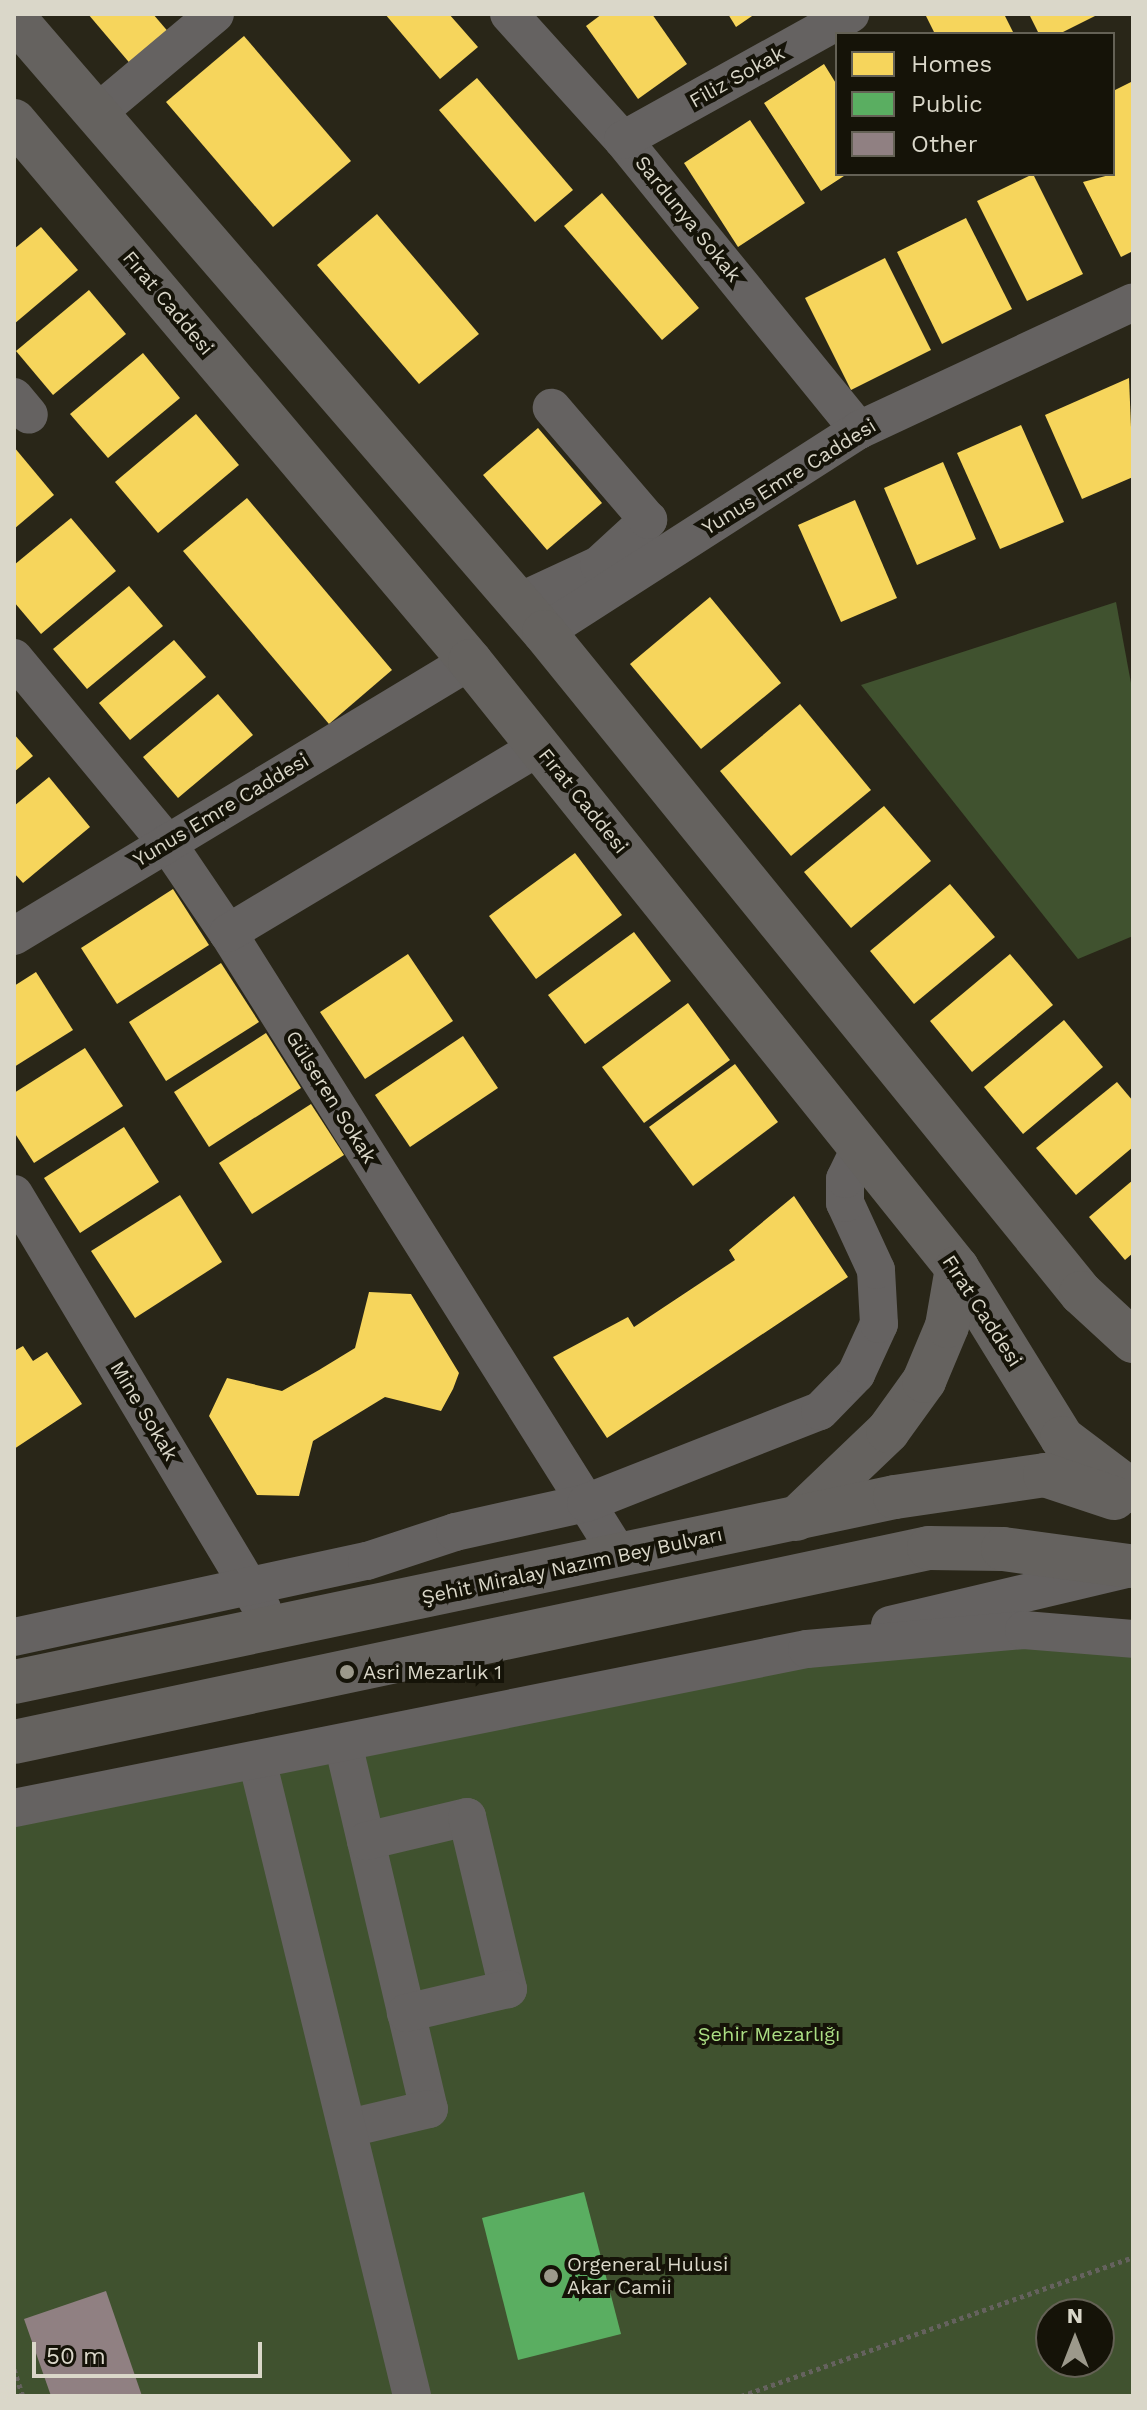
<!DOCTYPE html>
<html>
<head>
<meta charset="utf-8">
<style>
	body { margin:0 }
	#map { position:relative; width:1147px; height:2410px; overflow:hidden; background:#292618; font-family:"Work Sans",sans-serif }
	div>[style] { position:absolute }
	.green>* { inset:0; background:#40522f }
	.homes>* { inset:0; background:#f6d55c }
	.public>* { inset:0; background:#5aae61 }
	.building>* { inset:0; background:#908082 }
	.path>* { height:5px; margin-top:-2.5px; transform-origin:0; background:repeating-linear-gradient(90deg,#65625e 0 4px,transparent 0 8px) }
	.minor>* { height:38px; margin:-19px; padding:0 19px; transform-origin:19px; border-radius:19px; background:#656261 }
	.major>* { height:44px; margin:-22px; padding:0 22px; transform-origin:22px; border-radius:22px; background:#65625f }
	.dots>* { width:22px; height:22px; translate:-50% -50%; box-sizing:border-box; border:4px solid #151308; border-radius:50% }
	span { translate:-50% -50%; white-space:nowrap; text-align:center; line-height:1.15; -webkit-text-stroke:8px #151308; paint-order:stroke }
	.street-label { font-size:20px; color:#dad7c9 }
	.poi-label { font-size:20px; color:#dad7c9 }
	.left { translate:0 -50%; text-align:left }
	.park-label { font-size:20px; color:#abde84 }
	.frame { position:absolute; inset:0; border:16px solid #dad7c9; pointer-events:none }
	.legend { position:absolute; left:835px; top:32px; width:280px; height:144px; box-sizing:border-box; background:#151308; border:2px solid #646155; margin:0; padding:10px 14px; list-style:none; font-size:24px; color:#dad7c9 }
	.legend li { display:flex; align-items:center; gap:16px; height:40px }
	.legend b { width:40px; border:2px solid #646155 }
	.north { position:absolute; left:1035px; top:2298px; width:80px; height:80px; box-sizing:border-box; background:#151308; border:2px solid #646155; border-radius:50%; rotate:0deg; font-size:22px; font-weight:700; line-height:32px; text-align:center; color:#dad7c9 }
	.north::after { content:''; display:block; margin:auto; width:28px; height:36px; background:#9c998b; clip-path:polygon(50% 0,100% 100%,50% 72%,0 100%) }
	.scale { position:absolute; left:32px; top:2342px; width:230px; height:36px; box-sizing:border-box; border:4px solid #dad7c9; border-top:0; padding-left:10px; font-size:24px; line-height:28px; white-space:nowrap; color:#dad7c9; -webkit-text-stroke:6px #151308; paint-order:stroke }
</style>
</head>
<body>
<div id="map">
	<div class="green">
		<div style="clip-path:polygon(1116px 602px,1133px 694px,1133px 936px,1078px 959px,861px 685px)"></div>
		<div style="clip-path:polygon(evenodd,972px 1631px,1133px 1645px,1133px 2396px,14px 2396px,14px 1811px,972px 1631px,1051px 2314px,1099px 2314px,1099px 2362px,1051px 2362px,1051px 2314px)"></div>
	</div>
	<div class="homes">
		<div style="clip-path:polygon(88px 14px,153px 14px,188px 55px,150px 87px)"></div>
		<div style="clip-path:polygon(385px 14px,449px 14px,478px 47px,440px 79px)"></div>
		<div style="clip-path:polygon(602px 14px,652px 14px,687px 64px,638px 99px,586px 26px)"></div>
		<div style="clip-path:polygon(728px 14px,755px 14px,736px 27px)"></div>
		<div style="clip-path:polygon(925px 14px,1004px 14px,1014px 34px,935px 34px)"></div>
		<div style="clip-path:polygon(1029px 14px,1099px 14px,1059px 34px,1039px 34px)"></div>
		<div style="clip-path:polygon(244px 36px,351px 161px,273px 227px,166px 102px)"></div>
		<div style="clip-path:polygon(824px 64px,837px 85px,837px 174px,847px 174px,821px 191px,764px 103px)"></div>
		<div style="clip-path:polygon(477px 78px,573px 190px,535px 222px,439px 110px)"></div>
		<div style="clip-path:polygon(1133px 81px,1133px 251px,1121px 257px,1083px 182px,1113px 174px,1113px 91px)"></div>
		<div style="clip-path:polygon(750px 120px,805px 203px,738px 247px,684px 163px)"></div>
		<div style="clip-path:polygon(1033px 174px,1083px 274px,1027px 301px,977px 201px)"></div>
		<div style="clip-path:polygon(602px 193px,699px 308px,662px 340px,564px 226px)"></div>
		<div style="clip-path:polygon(377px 214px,479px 334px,419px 384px,317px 265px)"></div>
		<div style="clip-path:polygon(966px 218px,1012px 309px,942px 344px,897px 252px)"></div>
		<div style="clip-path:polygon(41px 227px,78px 270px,14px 324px,14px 249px)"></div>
		<div style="clip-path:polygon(885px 258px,931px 350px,851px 390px,805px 298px)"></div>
		<div style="clip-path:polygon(89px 290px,126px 334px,53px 395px,16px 351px)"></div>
		<div style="clip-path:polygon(143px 353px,180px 398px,108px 458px,70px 414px)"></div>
		<div style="clip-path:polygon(1129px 378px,1133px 477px,1082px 499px,1045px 415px)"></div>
		<div style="clip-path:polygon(196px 414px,239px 465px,158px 533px,115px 482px)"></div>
		<div style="clip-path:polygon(1021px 425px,1064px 522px,1000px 549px,957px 453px)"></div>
		<div style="clip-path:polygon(538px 428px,602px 503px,547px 550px,483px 475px)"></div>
		<div style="clip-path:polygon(14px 447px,54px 495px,14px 529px)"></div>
		<div style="clip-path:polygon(943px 462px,976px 539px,917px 565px,884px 488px)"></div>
		<div style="clip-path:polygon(247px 498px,392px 670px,329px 724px,183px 551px)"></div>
		<div style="clip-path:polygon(855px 500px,897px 598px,841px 622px,798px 525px)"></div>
		<div style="clip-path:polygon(71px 518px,116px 571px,41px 634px,14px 602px,14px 565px)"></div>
		<div style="clip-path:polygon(129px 586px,163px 626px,87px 689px,53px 649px)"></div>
		<div style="clip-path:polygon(710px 597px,781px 683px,701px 749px,630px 664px)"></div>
		<div style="clip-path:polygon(174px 640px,206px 677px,130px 740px,99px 703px)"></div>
		<div style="clip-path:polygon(218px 694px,253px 735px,178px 798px,143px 757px)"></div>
		<div style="clip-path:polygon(800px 704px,871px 790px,791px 856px,720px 771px)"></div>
		<div style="clip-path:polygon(14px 734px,33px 756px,14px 772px)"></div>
		<div style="clip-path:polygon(49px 777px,90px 827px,23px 883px,14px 873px,14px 806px)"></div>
		<div style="clip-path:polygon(884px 806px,931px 861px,851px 928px,804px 872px)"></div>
		<div style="clip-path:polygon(575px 853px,622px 915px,536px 979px,489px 916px)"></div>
		<div style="clip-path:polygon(950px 884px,995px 937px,914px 1004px,870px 951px)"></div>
		<div style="clip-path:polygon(173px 889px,209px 945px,117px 1004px,81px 948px)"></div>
		<div style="clip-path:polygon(634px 932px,671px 981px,585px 1044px,548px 995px)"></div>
		<div style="clip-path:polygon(408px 954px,453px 1021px,365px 1079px,320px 1012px)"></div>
		<div style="clip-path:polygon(1010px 954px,1053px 1005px,972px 1072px,930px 1021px)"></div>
		<div style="clip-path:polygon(221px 963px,259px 1022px,166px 1081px,129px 1022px)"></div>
		<div style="clip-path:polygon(36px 972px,73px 1030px,14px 1067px,14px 986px)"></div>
		<div style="clip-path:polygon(688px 1003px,730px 1060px,644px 1123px,602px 1067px)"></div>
		<div style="clip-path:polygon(1064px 1020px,1103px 1067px,1023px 1134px,984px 1087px)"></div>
		<div style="clip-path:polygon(266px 1033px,301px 1088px,209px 1147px,174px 1092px)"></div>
		<div style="clip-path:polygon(463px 1036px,498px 1088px,410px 1147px,375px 1095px)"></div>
		<div style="clip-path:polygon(85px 1048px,123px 1106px,34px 1163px,14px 1132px,14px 1093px)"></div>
		<div style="clip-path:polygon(735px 1064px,778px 1122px,693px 1186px,649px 1127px)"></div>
		<div style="clip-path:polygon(1117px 1082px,1133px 1101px,1133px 1147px,1076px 1195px,1036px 1148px)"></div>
		<div style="clip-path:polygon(311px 1104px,344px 1155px,252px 1214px,219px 1163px)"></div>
		<div style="clip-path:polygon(124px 1127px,159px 1182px,80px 1233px,44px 1178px)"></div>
		<div style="clip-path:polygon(1133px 1180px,1133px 1253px,1125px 1260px,1089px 1217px)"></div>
		<div style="clip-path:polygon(180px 1195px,222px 1262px,135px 1318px,91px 1251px)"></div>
		<div style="clip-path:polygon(794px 1196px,848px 1277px,607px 1438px,553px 1357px,628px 1317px,634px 1327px,735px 1260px,729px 1250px)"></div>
		<div style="clip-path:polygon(369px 1292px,411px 1294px,459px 1373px,453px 1389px,441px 1411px,385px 1397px,313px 1441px,299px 1496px,257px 1495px,209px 1416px,227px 1378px,282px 1391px,319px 1370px,355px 1348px)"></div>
		<div style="clip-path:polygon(23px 1346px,33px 1361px,47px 1352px,82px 1404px,14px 1449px,14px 1351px)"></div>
	</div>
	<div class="public">
		<div style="clip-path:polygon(584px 2192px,621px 2334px,518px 2360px,482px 2218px)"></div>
	</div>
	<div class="building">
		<div style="clip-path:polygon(106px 2291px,142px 2396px,51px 2396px,24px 2319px)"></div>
	</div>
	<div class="path">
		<div style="left:14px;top:2369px;width:28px;rotate:72deg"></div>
		<div style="left:741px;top:2396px;width:416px;rotate:-19.5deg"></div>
	</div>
	<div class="minor">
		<div style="left:509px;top:14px;width:170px;rotate:47.9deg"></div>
		<div style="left:623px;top:140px;width:374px;rotate:50.9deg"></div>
		<div style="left:97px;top:113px;width:154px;rotate:-40deg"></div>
		<div style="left:623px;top:140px;width:260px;rotate:-29deg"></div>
		<div style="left:14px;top:397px;width:23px;rotate:50deg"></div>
		<div style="left:519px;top:602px;width:88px;rotate:-24.8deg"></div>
		<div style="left:599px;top:565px;width:67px;rotate:-42.6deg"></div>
		<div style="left:648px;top:520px;width:148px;rotate:-130.6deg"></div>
		<div style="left:544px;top:632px;width:374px;rotate:-32.7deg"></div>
		<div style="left:859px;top:430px;width:302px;rotate:-25deg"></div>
		<div style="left:14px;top:658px;width:240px;rotate:50.4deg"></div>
		<div style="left:167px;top:843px;width:109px;rotate:55.9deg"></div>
		<div style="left:228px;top:933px;width:737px;rotate:57.86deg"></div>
		<div style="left:228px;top:933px;width:364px;rotate:-30.9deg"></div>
		<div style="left:14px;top:936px;width:533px;rotate:-31.09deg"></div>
		<div style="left:14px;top:1194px;width:483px;rotate:59.1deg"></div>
		<div style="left:890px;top:1625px;width:243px;rotate:-13.3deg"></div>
		<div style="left:14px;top:1637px;width:361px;rotate:-12.2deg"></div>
		<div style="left:367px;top:1561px;width:93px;rotate:-18.2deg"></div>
		<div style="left:455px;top:1532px;width:134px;rotate:-12.5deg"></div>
		<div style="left:586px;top:1503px;width:251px;rotate:-21.5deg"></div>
		<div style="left:820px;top:1411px;width:52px;rotate:-45.8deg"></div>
		<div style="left:856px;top:1374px;width:55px;rotate:-65.3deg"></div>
		<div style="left:879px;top:1324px;width:54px;rotate:-93.2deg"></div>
		<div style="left:876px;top:1270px;width:74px;rotate:-114.8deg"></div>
		<div style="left:845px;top:1203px;width:24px;rotate:-90deg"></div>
		<div style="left:845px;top:1179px;width:34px;rotate:-64deg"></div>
		<div style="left:343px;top:1743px;width:376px;rotate:76.8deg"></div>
		<div style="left:429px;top:2109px;width:82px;rotate:166.6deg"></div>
		<div style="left:257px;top:1760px;width:655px;rotate:76.3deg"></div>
		<div style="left:14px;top:1808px;width:809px;rotate:-11.34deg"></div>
		<div style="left:807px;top:1649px;width:218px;rotate:-5deg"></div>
		<div style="left:1024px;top:1630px;width:109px;rotate:4.7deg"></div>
		<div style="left:366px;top:1841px;width:104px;rotate:-13.4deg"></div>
		<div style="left:467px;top:1817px;width:177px;rotate:76.6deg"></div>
		<div style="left:508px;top:1989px;width:105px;rotate:166.8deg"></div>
	</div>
	<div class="major">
		<div style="left:14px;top:18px;width:811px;rotate:49.2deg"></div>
		<div style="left:544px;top:632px;width:852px;rotate:50.91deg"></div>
		<div style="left:1081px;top:1293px;width:71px;rotate:42.7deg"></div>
		<div style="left:14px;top:121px;width:707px;rotate:49.82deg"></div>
		<div style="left:470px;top:661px;width:778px;rotate:51.26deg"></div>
		<div style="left:957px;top:1268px;width:200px;rotate:58.3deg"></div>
		<div style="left:1062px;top:1438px;width:88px;rotate:37.1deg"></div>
		<div style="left:796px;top:1519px;width:127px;rotate:-43.7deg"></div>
		<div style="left:888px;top:1431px;width:62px;rotate:-54.2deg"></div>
		<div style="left:924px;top:1381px;width:60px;rotate:-67.3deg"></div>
		<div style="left:947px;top:1326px;width:59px;rotate:-80.2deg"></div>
		<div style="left:14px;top:1682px;width:900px;rotate:-11.86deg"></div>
		<div style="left:895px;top:1497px;width:152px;rotate:-8.3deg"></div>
		<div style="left:1045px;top:1475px;width:73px;rotate:18.4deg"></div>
		<div style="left:14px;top:1742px;width:935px;rotate:-11.97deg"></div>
		<div style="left:929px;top:1548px;width:74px;rotate:0.8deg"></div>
		<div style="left:1003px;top:1549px;width:127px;rotate:7.7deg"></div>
	</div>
	<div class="dots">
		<div style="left:347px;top:1672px;background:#9c998b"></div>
		<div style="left:551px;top:2276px;background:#9c998b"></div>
	</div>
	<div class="street-label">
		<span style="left:737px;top:77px;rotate:-29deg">Filiz Sokak</span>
		<span style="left:688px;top:219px;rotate:51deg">Sardunya Sokak</span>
		<span style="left:168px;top:303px;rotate:50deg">Fırat Caddesi</span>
		<span style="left:789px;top:477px;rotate:-32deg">Yunus Emre Caddesi</span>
		<span style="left:583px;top:801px;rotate:51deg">Fırat Caddesi</span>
		<span style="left:221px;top:810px;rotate:-31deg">Yunus Emre Caddesi</span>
		<span style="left:331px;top:1097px;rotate:58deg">Gülseren Sokak</span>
		<span style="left:982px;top:1311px;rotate:57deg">Fırat Caddesi</span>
		<span style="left:144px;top:1411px;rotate:59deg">Mine Sokak</span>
		<span style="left:572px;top:1566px;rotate:-12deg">Şehit Miralay Nazım Bey Bulvarı</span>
	</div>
	<div class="poi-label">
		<span class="left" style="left:363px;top:1672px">Asri Mezarlık 1</span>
		<span class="left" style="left:567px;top:2276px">Orgeneral Hulusi<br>Akar Camii</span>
	</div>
	<div class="park-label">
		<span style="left:769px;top:2034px">Şehir Mezarlığı</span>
	</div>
	<div class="frame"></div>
	<ul class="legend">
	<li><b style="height:22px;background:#f6d55c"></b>Homes</li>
	<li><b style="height:22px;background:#5aae61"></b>Public</li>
	<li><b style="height:22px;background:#908082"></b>Other</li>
	</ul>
	<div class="north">N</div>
	<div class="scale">50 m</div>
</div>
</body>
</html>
